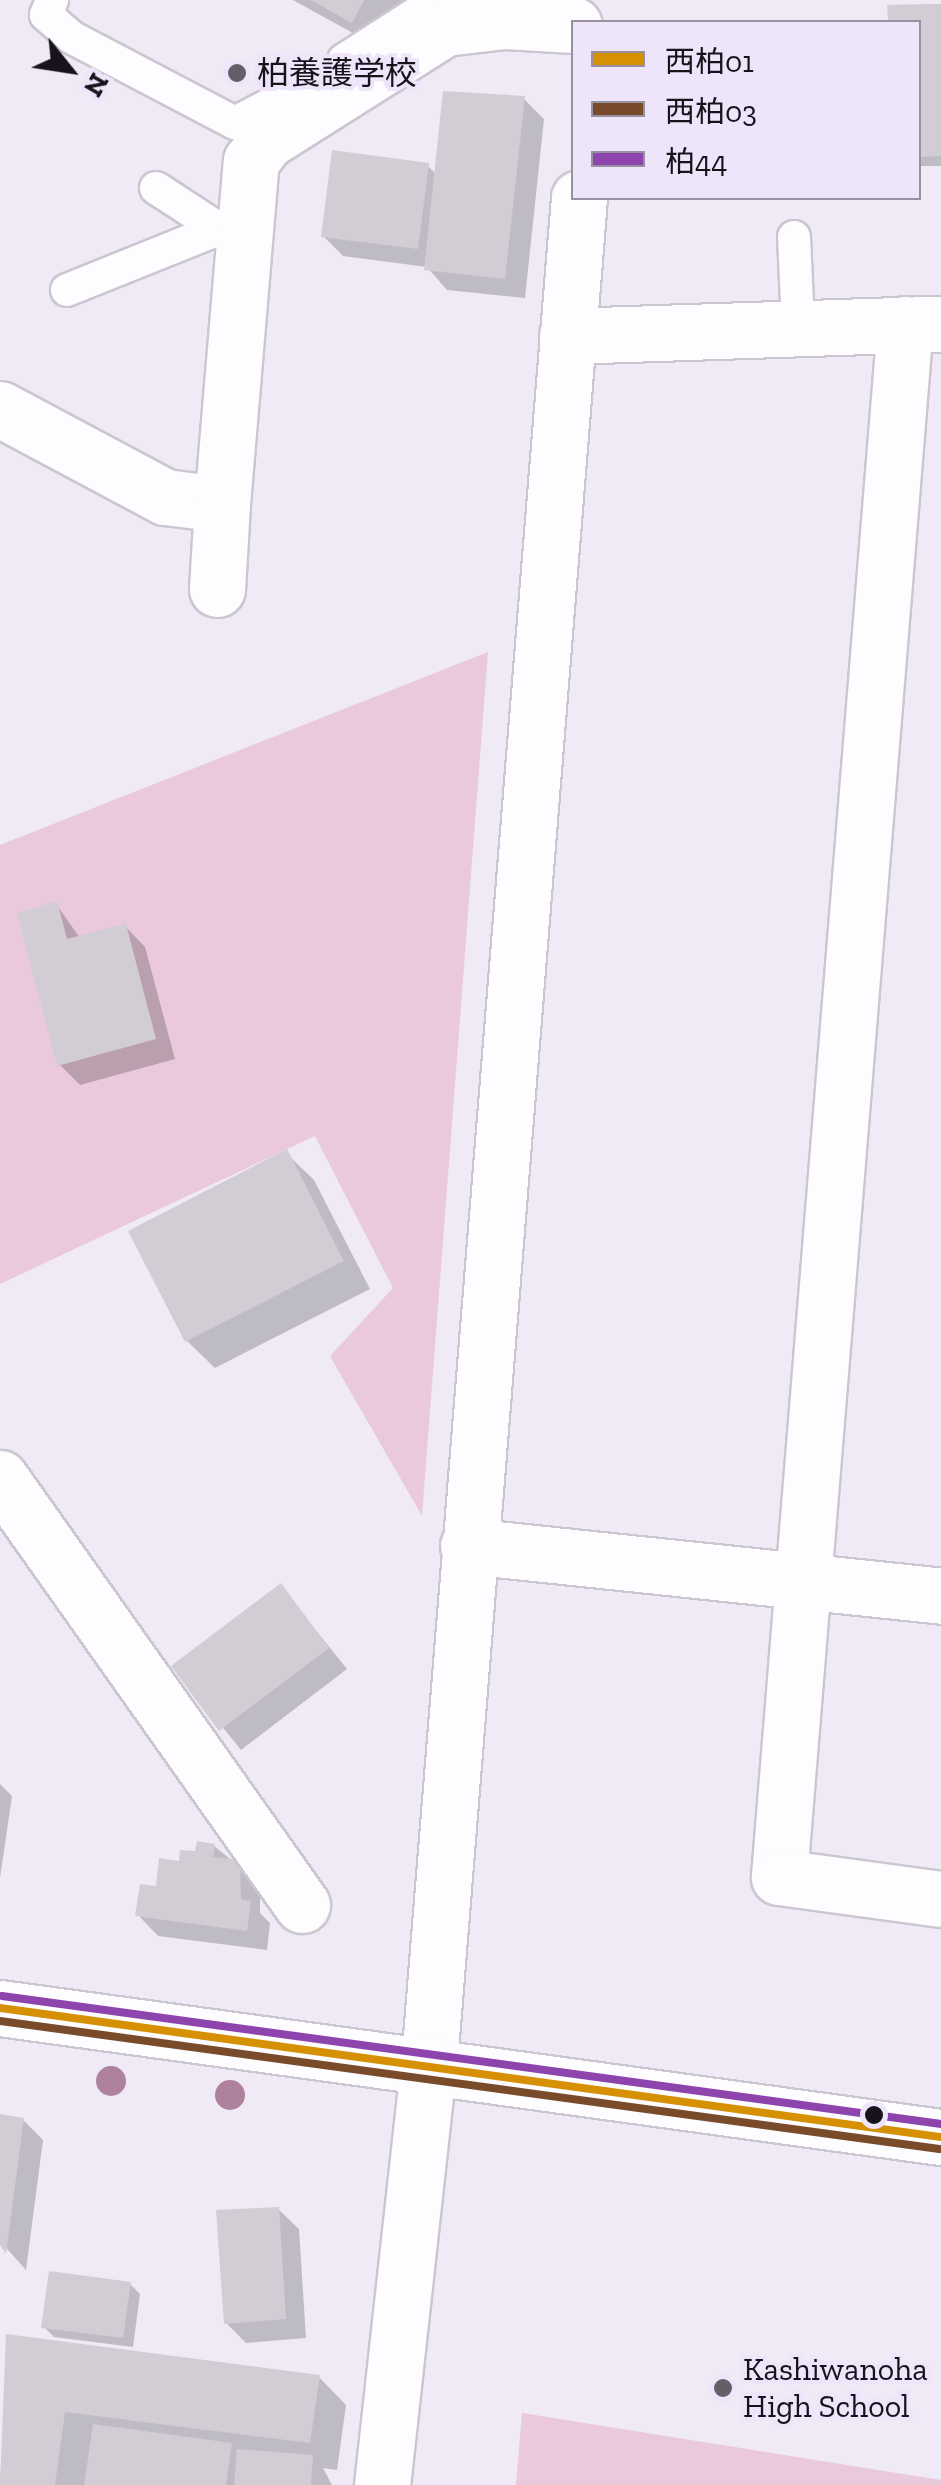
<!DOCTYPE html>
<html>
<head>
<meta charset="utf-8">
<style>
	body { margin:0 }
	#map { position:relative; width:941px; height:2485px; overflow:hidden; background:#efeaf6; font-family:"Zilla Slab","Noto Sans JP",serif }
	div>[style] { position:absolute }
	.green>* { inset:0; background:#e9c9db }
	.shadow>* { inset:0; background:#0003 }
	.building>* { inset:0; background:#d2ccd5 }
	.roads { filter:drop-shadow(2px 0 #cbc6d0) drop-shadow(-2px 0 #cbc6d0) drop-shadow(0 2px #cbc6d0) drop-shadow(0 -2px #cbc6d0) }
	.lane>* { height:32px; margin:-16px; padding:0 16px; transform-origin:16px; border-radius:16px; background:#fdfcfe }
	.street>* { height:55px; margin:-27.5px; padding:0 27.5px; transform-origin:27.5px; border-radius:27.5px; background:#fdfcfe }
	.secondary>* { height:55px; margin:-27.5px; padding:0 27.5px; transform-origin:27.5px; border-radius:27.5px; background:#fdfcfe }
	.bus-1>* { height:8px; margin:-4px; padding:0 4px; transform-origin:4px; border-radius:4px; background:#d59004 }
	.bus-2>* { height:8px; margin:-4px; padding:0 4px; transform-origin:4px; border-radius:4px; background:#7a4b2a }
	.bus-3>* { height:8px; margin:-4px; padding:0 4px; transform-origin:4px; border-radius:4px; background:#8e44ad }
	.trees>* { width:30px; height:30px; margin:-15px; border-radius:50%; background:#ae829c }
	.dots>* { width:28px; height:28px; translate:-50% -50%; box-sizing:border-box; border:5px solid #eee5fb; border-radius:50% }
	span { translate:-50% -50%; white-space:nowrap; text-align:center; line-height:1.15; -webkit-text-stroke:8px #eee5fb; paint-order:stroke }
	.poi-label { font-size:32px; color:#17131b }
	.left { translate:0 -50%; text-align:left }
	.legend { position:absolute; left:571px; top:20px; width:350px; height:180px; box-sizing:border-box; background:#eee5fb; border:2px solid #9891a1; margin:0; padding:12px 18px; list-style:none; font-size:30px; color:#17131b }
	.legend li { display:flex; align-items:center; gap:20px; height:50px }
	.legend b { width:50px; border:2px solid #9891a1 }
	.north { position:absolute; left:20px; top:20px; width:100px; height:100px; -webkit-text-stroke:8px #eee5fb; paint-order:stroke; rotate:120deg; font-size:28px; font-weight:700; line-height:40px; text-align:center; color:#17131b }
	.north::after { content:''; display:block; margin:auto; width:35px; height:45px; background:#17131b; clip-path:polygon(50% 0,100% 100%,50% 72%,0 100%) }
</style>
</head>
<body>
<div id="map">
	<div class="green">
		<div style="clip-path:polygon(488px 652px,422px 1516px,330px 1356px,393px 1288px,315px 1136px,0 1284px,0 845px)"></div>
		<div style="clip-path:polygon(522px 2413px,941px 2480px,941px 2485px,516px 2485px)"></div>
	</div>
	<div class="shadow">
		<div style="clip-path:polygon(293px 0,407px 0,380px 48px)"></div>
		<div style="clip-path:polygon(941px 7px,941px 166px,918px 166px,918px 22px,890px 22px,890px 8px)"></div>
		<div style="clip-path:polygon(524px 99px,544px 119px,525px 298px,447px 290px,427px 267px,343px 256px,323px 236px,427px 165px,437px 175px)"></div>
		<div style="clip-path:polygon(56px 904px,80px 938px,125px 926px,145px 947px,175px 1059px,80px 1085px,60px 1065px)"></div>
		<div style="clip-path:polygon(286px 1153px,314px 1180px,370px 1289px,215px 1368px,187px 1341px)"></div>
		<div style="clip-path:polygon(281px 1587px,347px 1669px,241px 1750px,174px 1667px)"></div>
		<div style="clip-path:polygon(0 1784px,12px 1796px,0 1878px)"></div>
		<div style="clip-path:polygon(214px 1846px,260px 1883px,260px 1913px,270px 1923px,267px 1950px,158px 1936px,138px 1915px,181px 1864px)"></div>
		<div style="clip-path:polygon(0 2117px,23px 2120px,43px 2140px,26px 2270px,0 2241px)"></div>
		<div style="clip-path:polygon(278px 2209px,299px 2229px,306px 2338px,246px 2343px,226px 2323px)"></div>
		<div style="clip-path:polygon(130px 2284px,140px 2294px,133px 2347px,54px 2337px,44px 2327px)"></div>
		<div style="clip-path:polygon(8px 2337px,319px 2377px,346px 2405px,337px 2470px,323px 2468px,332px 2485px,0 2485px)"></div>
	</div>
	<div class="building">
		<div style="clip-path:polygon(311px 0,364px 0,352px 23px)"></div>
		<div style="clip-path:polygon(931px 4px,941px 4px,941px 156px,918px 157px,918px 22px,888px 22px,887px 5px)"></div>
		<div style="clip-path:polygon(443px 91px,525px 96px,505px 279px,424px 270px)"></div>
		<div style="clip-path:polygon(332px 150px,429px 163px,418px 249px,321px 237px)"></div>
		<div style="clip-path:polygon(57px 901px,67px 939px,126px 924px,156px 1039px,57px 1066px,17px 913px)"></div>
		<div style="clip-path:polygon(287px 1149px,344px 1261px,185px 1342px,128px 1231px)"></div>
		<div style="clip-path:polygon(281px 1583px,329px 1648px,219px 1731px,171px 1666px)"></div>
		<div style="clip-path:polygon(197px 1841px,215px 1844px,213px 1857px,240px 1860px,241px 1899px,251px 1901px,247px 1931px,135px 1916px,140px 1884px,156px 1886px,159px 1858px,179px 1861px,180px 1850px,195px 1851px)"></div>
		<div style="clip-path:polygon(0 2114px,24px 2118px,6px 2254px,0 2245px)"></div>
		<div style="clip-path:polygon(279px 2207px,286px 2319px,224px 2324px,216px 2210px)"></div>
		<div style="clip-path:polygon(49px 2271px,131px 2282px,123px 2338px,41px 2328px)"></div>
		<div style="clip-path:polygon(6px 2334px,320px 2375px,310px 2443px,65px 2412px,55px 2485px,0 2485px)"></div>
		<div style="clip-path:polygon(93px 2424px,232px 2443px,226px 2485px,84px 2485px)"></div>
		<div style="clip-path:polygon(237px 2449px,313px 2455px,311px 2485px,234px 2485px)"></div>
	</div>
	<div class="roads">
		<div class="lane">
			<div style="left:52px;top:0;width:16px;rotate:112deg"></div>
			<div style="left:46px;top:15px;width:33px;rotate:41deg"></div>
			<div style="left:71px;top:37px;width:185px;rotate:27.7deg"></div>
			<div style="left:235px;top:123px;width:62px;rotate:-27.8deg"></div>
			<div style="left:344px;top:60px;width:111px;rotate:-32.8deg"></div>
			<div style="left:156px;top:188px;width:75px;rotate:33.1deg"></div>
			<div style="left:219px;top:229px;width:16px;rotate:-7deg"></div>
			<div style="left:794px;top:237px;width:89px;rotate:87.4deg"></div>
			<div style="left:67px;top:290px;width:164px;rotate:-21.9deg"></div>
		</div>
		<div class="street">
			<div style="left:905px;top:324px;width:1558px;rotate:94.64deg"></div>
			<div style="left:779px;top:1877px;width:163px;rotate:7.7deg"></div>
			<div style="left:567px;top:336px;width:371px;rotate:-1.9deg"></div>
			<div style="left:0;top:409px;width:187px;rotate:28.1deg"></div>
			<div style="left:165px;top:497px;width:57px;rotate:7deg"></div>
			<div style="left:222px;top:504px;width:344px;rotate:-85.2deg"></div>
			<div style="left:251px;top:161px;width:25px;rotate:-53deg"></div>
			<div style="left:266px;top:141px;width:212px;rotate:-32.3deg"></div>
			<div style="left:445px;top:28px;width:60px;rotate:-6.7deg"></div>
			<div style="left:505px;top:21px;width:69px;rotate:3.3deg"></div>
			<div style="left:217px;top:589px;width:85px;rotate:-86.6deg"></div>
			<div style="left:0;top:1478px;width:523px;rotate:54.73deg"></div>
			<div style="left:468px;top:1546px;width:476px;rotate:6deg"></div>
			<div style="left:429px;top:2062px;width:1870px;rotate:-85.4deg"></div>
		</div>
		<div class="secondary">
			<div style="left:0;top:2008px;width:950px;rotate:7.81deg"></div>
			<div style="left:382px;top:2485px;width:426px;rotate:-83.7deg"></div>
		</div>
	</div>
	<div class="bus-1">
		<div style="left:0;top:2008px;width:950px;rotate:7.81deg"></div>
	</div>
	<div class="bus-2">
		<div style="left:0;top:2021px;width:948px;rotate:7.76deg"></div>
	</div>
	<div class="bus-3">
		<div style="left:2px;top:1996px;width:948px;rotate:7.76deg"></div>
	</div>
	<div class="trees">
		<div style="left:111px;top:2081px"></div>
		<div style="left:230px;top:2095px"></div>
	</div>
	<div class="dots">
		<div style="left:237px;top:73px;background:#635e68"></div>
		<div style="left:874px;top:2115px;background:#17131b"></div>
		<div style="left:723px;top:2388px;background:#635e68"></div>
	</div>
	<div class="poi-label">
		<span class="left" style="left:257px;top:73px">柏養護学校</span>
		<span class="left" style="left:743px;top:2388px">Kashiwanoha<br>High School</span>
	</div>
	<ul class="legend">
	<li><b style="height:12px;background:#d59004"></b>西柏01</li>
	<li><b style="height:12px;background:#7a4b2a"></b>西柏03</li>
	<li><b style="height:12px;background:#8e44ad"></b>柏44</li>
	</ul>
	<div class="north">N</div>
</div>
</body>
</html>
